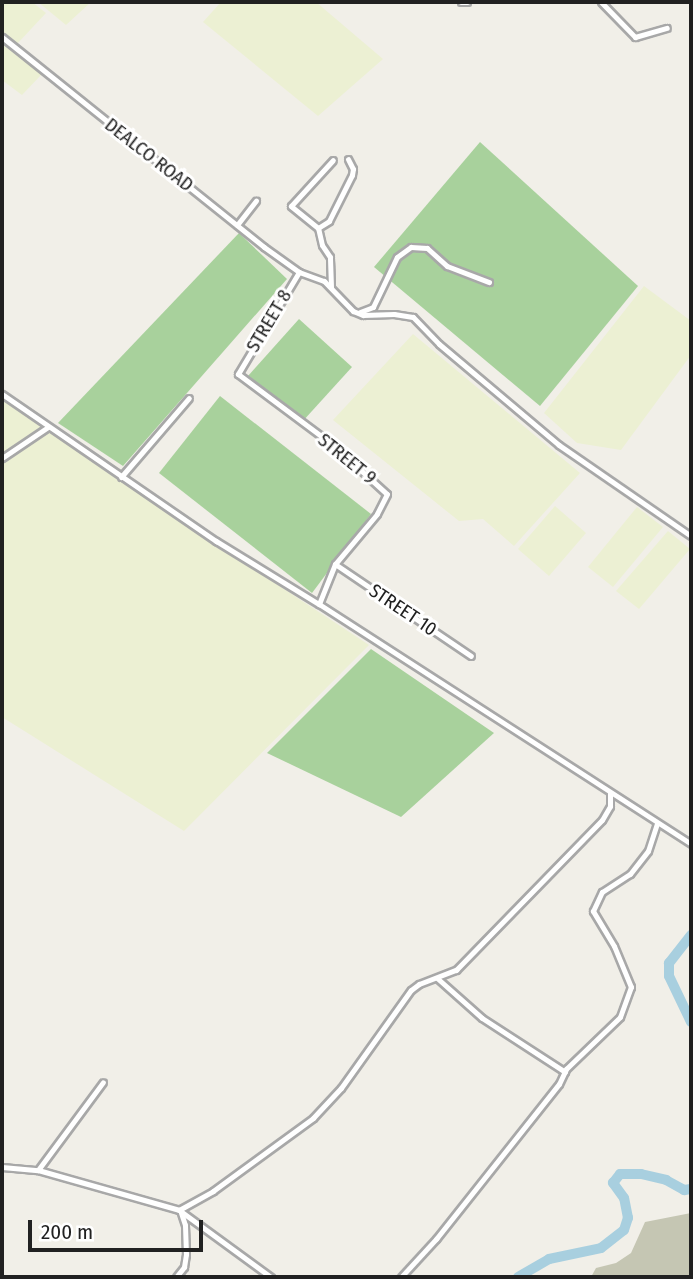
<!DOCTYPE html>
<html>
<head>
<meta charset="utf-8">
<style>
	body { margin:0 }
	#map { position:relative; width:693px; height:1279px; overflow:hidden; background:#f1efe8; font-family:"Fira Sans Condensed",sans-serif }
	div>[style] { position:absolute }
	.construction>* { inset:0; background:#c5c6b3 }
	.farmland>* { inset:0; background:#ecf0d3 }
	.forest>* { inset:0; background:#a8d19c }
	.river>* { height:10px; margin:-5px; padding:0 5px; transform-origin:5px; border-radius:5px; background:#a8cfdf }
	.roads { filter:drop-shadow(2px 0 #a8a8a8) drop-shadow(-2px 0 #a8a8a8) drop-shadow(0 2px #a8a8a8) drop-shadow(0 -2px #a8a8a8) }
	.minor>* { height:5px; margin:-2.5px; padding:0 2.5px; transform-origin:2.5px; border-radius:2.5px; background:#fff }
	span { translate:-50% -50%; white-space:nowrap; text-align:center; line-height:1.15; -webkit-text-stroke:6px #fff; paint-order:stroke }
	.street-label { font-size:19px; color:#212121 }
	.frame { position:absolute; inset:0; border:4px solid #212121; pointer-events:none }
	.scale { position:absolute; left:28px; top:1220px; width:175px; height:32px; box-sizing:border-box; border:4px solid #212121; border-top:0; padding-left:9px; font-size:21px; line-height:24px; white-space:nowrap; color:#212121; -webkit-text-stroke:5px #fff; paint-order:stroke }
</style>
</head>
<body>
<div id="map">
	<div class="construction">
		<div style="clip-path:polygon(691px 1213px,691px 1277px,591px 1277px,596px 1268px,616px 1263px,631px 1253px,645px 1222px)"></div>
	</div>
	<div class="farmland">
		<div style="clip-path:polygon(2px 2px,32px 2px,46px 13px,17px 44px,2px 31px)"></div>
		<div style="clip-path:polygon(38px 2px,91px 2px,66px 25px)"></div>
		<div style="clip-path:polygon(221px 2px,316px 2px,383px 59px,318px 116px,203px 22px)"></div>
		<div style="clip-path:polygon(2px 41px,42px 74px,22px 95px,2px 80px)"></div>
		<div style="clip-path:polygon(644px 286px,691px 321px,691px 355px,621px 450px,577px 443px,544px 413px)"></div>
		<div style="clip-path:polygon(413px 334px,580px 473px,514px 546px,483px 519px,459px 521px,333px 420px)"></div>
		<div style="clip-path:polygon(2px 398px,105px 471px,369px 645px,184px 831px,2px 717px)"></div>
		<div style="clip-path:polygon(555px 506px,586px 533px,549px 576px,518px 549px)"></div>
		<div style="clip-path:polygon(637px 507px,663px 527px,613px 587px,588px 567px)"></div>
		<div style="clip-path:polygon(668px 531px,690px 549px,639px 609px,616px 591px)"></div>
	</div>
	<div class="forest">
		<div style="clip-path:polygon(480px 142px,638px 286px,540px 406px,374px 267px)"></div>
		<div style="clip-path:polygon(239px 233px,287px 279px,123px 466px,58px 423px)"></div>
		<div style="clip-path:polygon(299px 319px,352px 367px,302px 422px,248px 376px)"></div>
		<div style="clip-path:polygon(220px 396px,371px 514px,312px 593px,159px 473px)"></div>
		<div style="clip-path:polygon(371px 649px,494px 733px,401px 817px,267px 753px)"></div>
	</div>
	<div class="river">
		<div style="left:691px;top:935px;width:36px;rotate:128deg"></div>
		<div style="left:669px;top:963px;width:13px;rotate:90deg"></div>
		<div style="left:669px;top:976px;width:51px;rotate:64.4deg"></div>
		<div style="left:518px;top:1277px;width:36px;rotate:-30deg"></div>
		<div style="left:549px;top:1259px;width:53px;rotate:-11.9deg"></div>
		<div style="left:601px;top:1248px;width:29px;rotate:-38deg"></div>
		<div style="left:624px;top:1230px;width:13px;rotate:-72deg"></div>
		<div style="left:628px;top:1218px;width:20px;rotate:-101deg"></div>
		<div style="left:624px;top:1198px;width:19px;rotate:-126deg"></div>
		<div style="left:613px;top:1183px;width:11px;rotate:-52deg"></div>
		<div style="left:620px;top:1174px;width:21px"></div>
		<div style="left:641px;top:1174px;width:26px;rotate:13deg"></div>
		<div style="left:666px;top:1180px;width:21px;rotate:29deg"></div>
		<div style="left:684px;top:1190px;width:7px;rotate:-8deg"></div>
	</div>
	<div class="roads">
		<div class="minor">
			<div style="left:461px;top:2px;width:6px"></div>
			<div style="left:601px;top:2px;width:49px;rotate:45.8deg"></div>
			<div style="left:635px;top:37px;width:33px;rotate:-16deg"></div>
			<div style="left:2px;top:37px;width:336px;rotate:38.7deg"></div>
			<div style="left:264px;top:247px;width:43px;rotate:35.5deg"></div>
			<div style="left:299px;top:272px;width:27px;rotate:20deg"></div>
			<div style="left:324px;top:281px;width:42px;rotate:46deg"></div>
			<div style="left:353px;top:311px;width:11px;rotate:22deg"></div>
			<div style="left:363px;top:315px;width:31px;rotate:-2deg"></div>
			<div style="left:394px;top:314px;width:19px;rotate:9deg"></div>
			<div style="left:413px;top:317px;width:37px;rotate:46deg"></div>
			<div style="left:439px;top:344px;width:157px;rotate:40.1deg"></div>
			<div style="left:559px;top:445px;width:160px;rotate:34.6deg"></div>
			<div style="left:237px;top:225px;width:31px;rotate:-52deg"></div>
			<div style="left:318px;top:228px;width:13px;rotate:-32deg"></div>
			<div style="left:329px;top:221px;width:51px;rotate:-63.4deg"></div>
			<div style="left:352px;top:175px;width:6px;rotate:-81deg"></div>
			<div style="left:353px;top:169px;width:11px;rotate:-117deg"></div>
			<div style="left:299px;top:272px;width:119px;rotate:120.9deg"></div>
			<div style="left:238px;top:374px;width:117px;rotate:36.7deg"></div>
			<div style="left:332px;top:444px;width:74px;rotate:42.3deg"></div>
			<div style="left:387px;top:494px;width:22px;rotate:117deg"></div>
			<div style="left:377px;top:514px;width:65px;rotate:130deg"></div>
			<div style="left:335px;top:564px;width:43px;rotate:111.8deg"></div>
			<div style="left:331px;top:287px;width:30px;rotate:-92deg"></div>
			<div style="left:330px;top:257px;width:14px;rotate:-124deg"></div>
			<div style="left:322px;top:245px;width:17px;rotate:-103deg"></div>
			<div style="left:318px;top:228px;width:35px;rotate:-141deg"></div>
			<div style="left:291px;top:206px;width:62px;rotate:-47.6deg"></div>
			<div style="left:360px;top:312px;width:14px;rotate:-21deg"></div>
			<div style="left:373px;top:307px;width:55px;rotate:-64.4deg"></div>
			<div style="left:397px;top:257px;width:17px;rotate:-36deg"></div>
			<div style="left:411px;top:247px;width:16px;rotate:4deg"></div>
			<div style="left:427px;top:248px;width:27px;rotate:42deg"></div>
			<div style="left:447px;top:266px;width:45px;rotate:20.9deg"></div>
			<div style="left:2px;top:394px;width:260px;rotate:34.5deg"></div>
			<div style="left:216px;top:541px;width:121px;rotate:31.5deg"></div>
			<div style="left:319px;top:604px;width:443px;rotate:32.8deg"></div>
			<div style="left:2px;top:458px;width:55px;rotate:-34deg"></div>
			<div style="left:121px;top:477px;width:104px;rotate:-49.3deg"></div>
			<div style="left:335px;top:564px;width:164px;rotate:34.1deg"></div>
			<div style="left:437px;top:978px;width:60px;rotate:41.6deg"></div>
			<div style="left:482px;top:1018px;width:99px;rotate:33deg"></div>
			<div style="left:2px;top:1167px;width:36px;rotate:5deg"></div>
			<div style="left:38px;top:1170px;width:147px;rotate:15.8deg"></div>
			<div style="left:179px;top:1210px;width:114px;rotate:36.1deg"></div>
			<div style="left:38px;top:1170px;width:109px;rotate:-53.5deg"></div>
			<div style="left:179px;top:1210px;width:39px;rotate:-29deg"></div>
			<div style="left:213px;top:1191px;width:124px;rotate:-36.1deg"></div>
			<div style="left:313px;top:1118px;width:41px;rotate:-47deg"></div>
			<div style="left:341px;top:1088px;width:120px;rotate:-54.5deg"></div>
			<div style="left:411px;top:990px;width:10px;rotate:-37deg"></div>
			<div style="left:419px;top:984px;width:40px;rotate:-21deg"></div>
			<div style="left:456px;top:970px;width:209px;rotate:-45.8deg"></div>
			<div style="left:602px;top:820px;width:16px;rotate:-60deg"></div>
			<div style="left:610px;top:806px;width:13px;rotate:-90deg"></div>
			<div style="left:176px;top:1277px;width:13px;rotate:-51deg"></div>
			<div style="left:184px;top:1267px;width:13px;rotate:-81deg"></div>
			<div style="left:186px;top:1254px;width:29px;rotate:-92deg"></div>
			<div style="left:185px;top:1225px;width:13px;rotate:-108deg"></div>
			<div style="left:401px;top:1277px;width:52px;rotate:-47.4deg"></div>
			<div style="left:436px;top:1239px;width:198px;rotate:-51.6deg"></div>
			<div style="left:559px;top:1084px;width:17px;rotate:-65deg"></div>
			<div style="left:566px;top:1069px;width:75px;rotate:-43.9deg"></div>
			<div style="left:620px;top:1017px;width:32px;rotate:-70deg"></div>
			<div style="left:631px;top:987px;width:44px;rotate:-112.5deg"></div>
			<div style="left:614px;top:946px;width:41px;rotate:-121deg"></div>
			<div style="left:593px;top:911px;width:21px;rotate:-65deg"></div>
			<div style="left:602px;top:892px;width:33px;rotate:-33deg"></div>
			<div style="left:630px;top:874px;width:29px;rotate:-52deg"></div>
			<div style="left:648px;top:851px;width:29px;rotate:-72deg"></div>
		</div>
	</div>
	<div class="street-label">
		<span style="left:149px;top:155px;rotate:38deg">DEALCO ROAD</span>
		<span style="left:269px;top:321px;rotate:-59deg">STREET 8</span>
		<span style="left:347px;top:459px;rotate:39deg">STREET 9</span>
		<span style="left:403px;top:610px;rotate:34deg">STREET 10</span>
	</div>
	<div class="frame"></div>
	<div class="scale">200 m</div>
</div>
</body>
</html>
